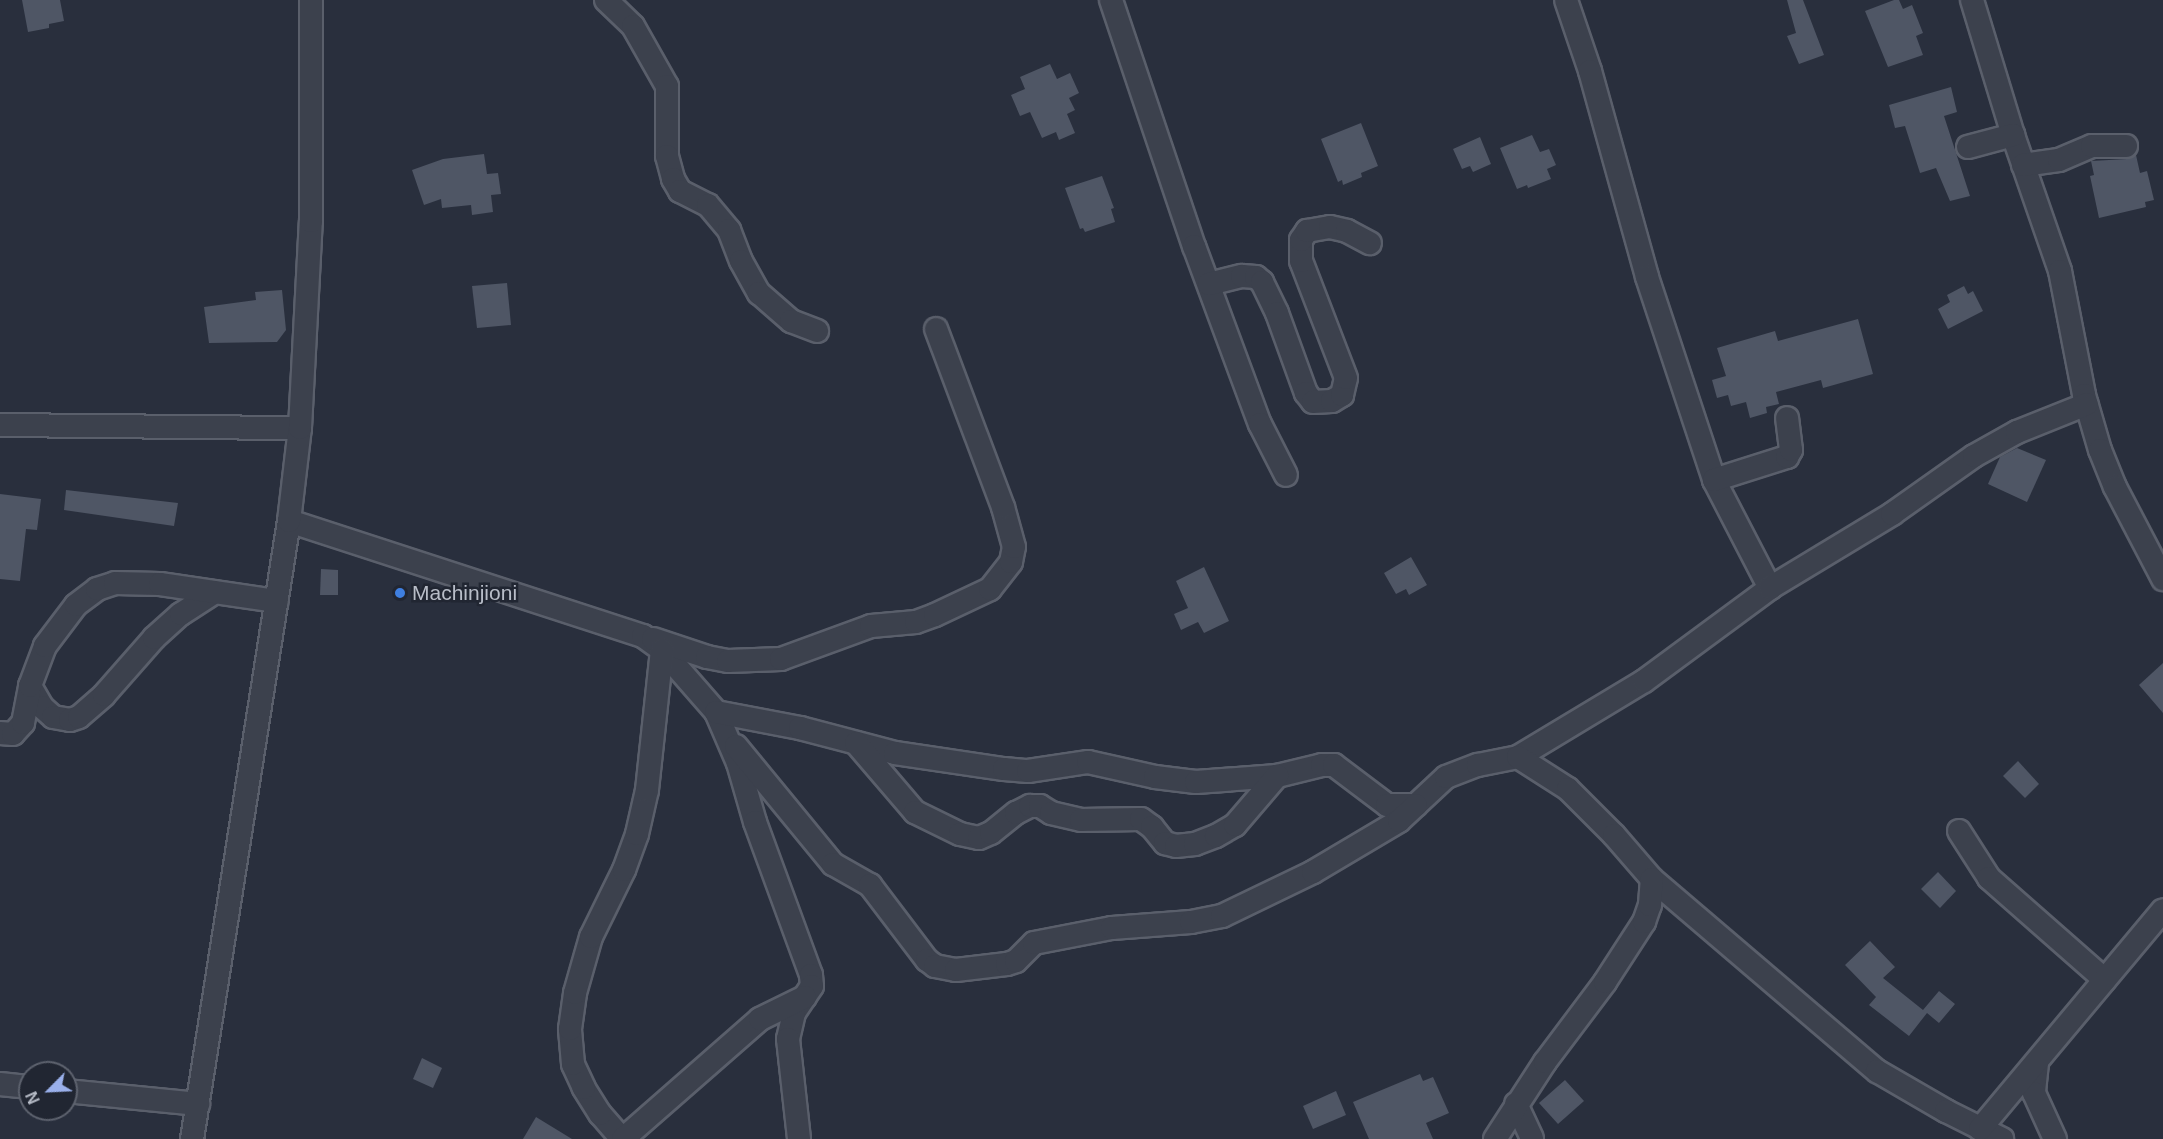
<!DOCTYPE html>
<html>
<head>
<meta charset="utf-8">
<style>
	body { margin:0 }
	#map { position:relative; width:2163px; height:1139px; overflow:hidden; background:#292f3d; font-family:Helvetica,sans-serif }
	div>[style] { position:absolute }
	.building>* { inset:0; background:#4f5665 }
	.roads { filter:drop-shadow(2px 0 #5a5f6b) drop-shadow(-2px 0 #5a5f6b) drop-shadow(0 2px #5a5f6b) drop-shadow(0 -2px #5a5f6b) }
	.minor>* { height:22px; margin:-11px; padding:0 11px; transform-origin:11px; border-radius:11px; background:#3c414d }
	.dots>* { width:16px; height:16px; translate:-50% -50%; box-sizing:border-box; border:3px solid #212632; border-radius:50% }
	span { translate:-50% -50%; white-space:nowrap; text-align:center; line-height:1.15; -webkit-text-stroke:5px #212632; paint-order:stroke }
	.poi-label { font-size:21px; color:#b8bdc8 }
	.left { translate:0 -50%; text-align:left }
	.north { position:absolute; left:18px; top:1061px; width:60px; height:60px; box-sizing:border-box; background:#212632; border:2px solid #5d626e; border-radius:50%; rotate:246deg; font-size:16px; font-weight:700; line-height:24px; text-align:center; color:#b8bdc8 }
	.north::after { content:''; display:block; margin:auto; width:21px; height:27px; background:#9ab0eb; clip-path:polygon(50% 0,100% 100%,50% 72%,0 100%) }
</style>
</head>
<body>
<div id="map">
	<div class="building">
		<div style="clip-path:polygon(22px 0,60px 0,64px 21px,49px 24px,49px 28px,28px 32px)"></div>
		<div style="clip-path:polygon(1787px 0,1803px 0,1824px 55px,1799px 64px,1787px 36px,1796px 33px)"></div>
		<div style="clip-path:polygon(1894px 0,1899px 0,1903px 9px,1912px 5px,1923px 33px,1916px 36px,1923px 55px,1888px 67px,1865px 11px)"></div>
		<div style="clip-path:polygon(1050px 64px,1057px 79px,1070px 73px,1079px 93px,1069px 98px,1075px 110px,1067px 114px,1075px 133px,1059px 140px,1056px 132px,1042px 138px,1030px 112px,1020px 116px,1011px 95px,1025px 89px,1020px 77px)"></div>
		<div style="clip-path:polygon(1951px 87px,1957px 112px,1944px 116px,1970px 196px,1950px 201px,1936px 168px,1920px 173px,1905px 126px,1895px 128px,1889px 105px)"></div>
		<div style="clip-path:polygon(1361px 123px,1378px 166px,1361px 173px,1362px 177px,1343px 185px,1342px 180px,1338px 182px,1321px 139px)"></div>
		<div style="clip-path:polygon(1532px 135px,1540px 152px,1549px 149px,1556px 165px,1547px 169px,1551px 179px,1528px 188px,1527px 185px,1517px 189px,1500px 148px)"></div>
		<div style="clip-path:polygon(1480px 137px,1491px 164px,1473px 172px,1470px 166px,1462px 169px,1453px 149px)"></div>
		<div style="clip-path:polygon(484px 154px,487px 174px,498px 173px,501px 194px,491px 195px,493px 212px,472px 215px,471px 205px,442px 208px,441px 199px,424px 205px,412px 170px,443px 159px)"></div>
		<div style="clip-path:polygon(2136px 155px,2140px 173px,2147px 171px,2154px 200px,2145px 202px,2146px 207px,2099px 218px,2090px 176px,2094px 175px,2091px 161px,2127px 159px)"></div>
		<div style="clip-path:polygon(1102px 176px,1114px 208px,1111px 209px,1115px 222px,1085px 232px,1083px 228px,1080px 229px,1065px 188px)"></div>
		<div style="clip-path:polygon(507px 283px,511px 325px,477px 328px,472px 286px)"></div>
		<div style="clip-path:polygon(1964px 286px,1968px 294px,1973px 291px,1983px 311px,1948px 329px,1938px 309px,1950px 302px,1947px 295px)"></div>
		<div style="clip-path:polygon(282px 290px,286px 330px,277px 342px,209px 343px,204px 307px,256px 300px,255px 292px)"></div>
		<div style="clip-path:polygon(1858px 319px,1873px 374px,1823px 388px,1821px 380px,1776px 392px,1779px 404px,1766px 407px,1767px 413px,1750px 418px,1746px 402px,1731px 406px,1728px 395px,1717px 398px,1712px 380px,1726px 376px,1717px 348px,1775px 331px,1778px 341px)"></div>
		<div style="clip-path:polygon(2017px 448px,2046px 460px,2027px 502px,1988px 484px,2000px 457px)"></div>
		<div style="clip-path:polygon(66px 490px,178px 503px,174px 526px,64px 510px)"></div>
		<div style="clip-path:polygon(0 494px,41px 499px,37px 530px,26px 529px,20px 581px,0 579px)"></div>
		<div style="clip-path:polygon(1411px 557px,1427px 585px,1409px 595px,1406px 589px,1396px 594px,1384px 573px)"></div>
		<div style="clip-path:polygon(1204px 567px,1229px 621px,1204px 633px,1198px 622px,1181px 630px,1174px 614px,1188px 608px,1176px 581px)"></div>
		<div style="clip-path:polygon(321px 569px,338px 570px,338px 595px,320px 595px)"></div>
		<div style="clip-path:polygon(2163px 663px,2163px 713px,2139px 685px)"></div>
		<div style="clip-path:polygon(2018px 761px,2039px 784px,2025px 798px,2003px 776px)"></div>
		<div style="clip-path:polygon(1938px 872px,1956px 891px,1940px 908px,1921px 889px)"></div>
		<div style="clip-path:polygon(1870px 941px,1895px 967px,1883px 978px,1923px 1010px,1939px 991px,1955px 1004px,1939px 1023px,1927px 1013px,1909px 1036px,1869px 1005px,1876px 997px,1845px 965px)"></div>
		<div style="clip-path:polygon(422px 1058px,442px 1068px,433px 1088px,413px 1079px)"></div>
		<div style="clip-path:polygon(1420px 1074px,1423px 1081px,1433px 1077px,1449px 1113px,1426px 1123px,1433px 1139px,1369px 1139px,1353px 1102px)"></div>
		<div style="clip-path:polygon(1565px 1080px,1584px 1101px,1558px 1124px,1539px 1103px)"></div>
		<div style="clip-path:polygon(1336px 1091px,1346px 1115px,1313px 1129px,1303px 1106px)"></div>
		<div style="clip-path:polygon(536px 1117px,572px 1139px,523px 1139px)"></div>
	</div>
	<div class="roads">
		<div class="minor">
			<div style="left:606px;top:0;width:37px;rotate:44deg"></div>
			<div style="left:633px;top:26px;width:69px;rotate:60.5deg"></div>
			<div style="left:667px;top:86px;width:70px;rotate:90deg"></div>
			<div style="left:667px;top:156px;width:24px;rotate:75deg"></div>
			<div style="left:673px;top:179px;width:14px;rotate:60deg"></div>
			<div style="left:680px;top:191px;width:31px;rotate:27deg"></div>
			<div style="left:708px;top:205px;width:33px;rotate:50deg"></div>
			<div style="left:729px;top:230px;width:33px;rotate:69deg"></div>
			<div style="left:741px;top:261px;width:37px;rotate:61deg"></div>
			<div style="left:759px;top:293px;width:43px;rotate:41.2deg"></div>
			<div style="left:791px;top:321px;width:28px;rotate:21deg"></div>
			<div style="left:1111px;top:0;width:260px;rotate:71.4deg"></div>
			<div style="left:1194px;top:246px;width:190px;rotate:69.7deg"></div>
			<div style="left:1260px;top:424px;width:57px;rotate:63deg"></div>
			<div style="left:1566px;top:0;width:75px;rotate:71.3deg"></div>
			<div style="left:1590px;top:71px;width:214px;rotate:74.5deg"></div>
			<div style="left:1647px;top:277px;width:214px;rotate:71.7deg"></div>
			<div style="left:1714px;top:480px;width:122px;rotate:62.6deg"></div>
			<div style="left:1972px;top:0;width:141px;rotate:73.1deg"></div>
			<div style="left:2013px;top:135px;width:144px;rotate:70.9deg"></div>
			<div style="left:2060px;top:271px;width:126px;rotate:79deg"></div>
			<div style="left:2084px;top:395px;width:57px;rotate:73.8deg"></div>
			<div style="left:2100px;top:450px;width:40px;rotate:68deg"></div>
			<div style="left:2115px;top:487px;width:104px;rotate:62.4deg"></div>
			<div style="left:1968px;top:147px;width:47px;rotate:-14.9deg"></div>
			<div style="left:2023px;top:165px;width:36px;rotate:-8deg"></div>
			<div style="left:2059px;top:160px;width:36px;rotate:-23deg"></div>
			<div style="left:2092px;top:146px;width:34px"></div>
			<div style="left:1209px;top:284px;width:34px;rotate:-14deg"></div>
			<div style="left:1242px;top:276px;width:14px;rotate:4deg"></div>
			<div style="left:1256px;top:277px;width:8px;rotate:40deg"></div>
			<div style="left:1262px;top:282px;width:34px;rotate:64deg"></div>
			<div style="left:1277px;top:313px;width:85px;rotate:70.1deg"></div>
			<div style="left:1306px;top:393px;width:11px;rotate:52deg"></div>
			<div style="left:1313px;top:402px;width:19px;rotate:-3deg"></div>
			<div style="left:1332px;top:401px;width:12px;rotate:-31deg"></div>
			<div style="left:1342px;top:395px;width:17px;rotate:-77deg"></div>
			<div style="left:1346px;top:378px;width:125px;rotate:-111deg"></div>
			<div style="left:1301px;top:261px;width:21px;rotate:-90deg"></div>
			<div style="left:1301px;top:240px;width:11px;rotate:-56deg"></div>
			<div style="left:1307px;top:231px;width:23px;rotate:-10deg"></div>
			<div style="left:1330px;top:227px;width:17px;rotate:13deg"></div>
			<div style="left:1347px;top:231px;width:26px;rotate:28deg"></div>
			<div style="left:0;top:425px;width:300px;rotate:0.6deg"></div>
			<div style="left:1714px;top:480px;width:77px;rotate:-17.5deg"></div>
			<div style="left:1787px;top:457px;width:8px;rotate:-60deg"></div>
			<div style="left:1791px;top:450px;width:32px;rotate:-97deg"></div>
			<div style="left:289px;top:521px;width:372px;rotate:18deg"></div>
			<div style="left:643px;top:636px;width:24px;rotate:36deg"></div>
			<div style="left:662px;top:650px;width:82px;rotate:48.9deg"></div>
			<div style="left:716px;top:712px;width:56px;rotate:66.7deg"></div>
			<div style="left:738px;top:763px;width:61px;rotate:73.9deg"></div>
			<div style="left:755px;top:822px;width:163px;rotate:69.9deg"></div>
			<div style="left:811px;top:975px;width:11px;rotate:85deg"></div>
			<div style="left:812px;top:986px;width:32px;rotate:124deg"></div>
			<div style="left:794px;top:1013px;width:27px;rotate:103deg"></div>
			<div style="left:788px;top:1039px;width:101px;rotate:83.7deg"></div>
			<div style="left:653px;top:639px;width:57px;rotate:18.4deg"></div>
			<div style="left:707px;top:657px;width:21px;rotate:11deg"></div>
			<div style="left:728px;top:661px;width:53px;rotate:-2.2deg"></div>
			<div style="left:781px;top:659px;width:96px;rotate:-20.1deg"></div>
			<div style="left:871px;top:626px;width:45px;rotate:-5.1deg"></div>
			<div style="left:916px;top:622px;width:20px;rotate:-20deg"></div>
			<div style="left:935px;top:615px;width:61px;rotate:-25.3deg"></div>
			<div style="left:990px;top:589px;width:34px;rotate:-52deg"></div>
			<div style="left:1011px;top:562px;width:15px;rotate:-79deg"></div>
			<div style="left:1014px;top:547px;width:41px;rotate:-105.4deg"></div>
			<div style="left:1003px;top:507px;width:190px;rotate:-110.6deg"></div>
			<div style="left:30px;top:686px;width:24px;rotate:60deg"></div>
			<div style="left:42px;top:707px;width:15px;rotate:42deg"></div>
			<div style="left:53px;top:717px;width:17px;rotate:10deg"></div>
			<div style="left:70px;top:720px;width:9px;rotate:-18deg"></div>
			<div style="left:79px;top:717px;width:33px;rotate:-41deg"></div>
			<div style="left:104px;top:695px;width:76px;rotate:-48.7deg"></div>
			<div style="left:154px;top:638px;width:36px;rotate:-42deg"></div>
			<div style="left:181px;top:614px;width:40px;rotate:-32.9deg"></div>
			<div style="left:716px;top:712px;width:86px;rotate:10.8deg"></div>
			<div style="left:800px;top:728px;width:98px;rotate:14.7deg"></div>
			<div style="left:895px;top:753px;width:110px;rotate:8.4deg"></div>
			<div style="left:1004px;top:769px;width:24px;rotate:5deg"></div>
			<div style="left:1028px;top:771px;width:61px;rotate:-8.5deg"></div>
			<div style="left:1088px;top:762px;width:69px;rotate:12.6deg"></div>
			<div style="left:1155px;top:777px;width:41px;rotate:7deg"></div>
			<div style="left:1196px;top:782px;width:81px;rotate:-4.2deg"></div>
			<div style="left:1277px;top:776px;width:46px;rotate:-13.7deg"></div>
			<div style="left:1322px;top:765px;width:12px"></div>
			<div style="left:1334px;top:765px;width:66px;rotate:37deg"></div>
			<div style="left:1387px;top:805px;width:29px"></div>
			<div style="left:1416px;top:805px;width:41px;rotate:-43deg"></div>
			<div style="left:1446px;top:777px;width:34px;rotate:-21deg"></div>
			<div style="left:1478px;top:765px;width:41px;rotate:-11.3deg"></div>
			<div style="left:1518px;top:757px;width:147px;rotate:-31.1deg"></div>
			<div style="left:1644px;top:681px;width:157px;rotate:-36.4deg"></div>
			<div style="left:1770px;top:588px;width:143px;rotate:-31.2deg"></div>
			<div style="left:1892px;top:514px;width:100px;rotate:-35.3deg"></div>
			<div style="left:1974px;top:456px;width:49px;rotate:-29.2deg"></div>
			<div style="left:2017px;top:432px;width:75px;rotate:-21.8deg"></div>
			<div style="left:0;top:733px;width:13px;rotate:4deg"></div>
			<div style="left:13px;top:734px;width:15px;rotate:-48deg"></div>
			<div style="left:23px;top:723px;width:38px;rotate:-79deg"></div>
			<div style="left:30px;top:686px;width:43px;rotate:-69.4deg"></div>
			<div style="left:45px;top:646px;width:51px;rotate:-52.9deg"></div>
			<div style="left:76px;top:605px;width:26px;rotate:-37deg"></div>
			<div style="left:97px;top:589px;width:19px;rotate:-18deg"></div>
			<div style="left:115px;top:583px;width:45px;rotate:1.3deg"></div>
			<div style="left:160px;top:584px;width:118px;rotate:8.3deg"></div>
			<div style="left:856px;top:743px;width:91px;rotate:49.5deg"></div>
			<div style="left:915px;top:812px;width:50px;rotate:26.1deg"></div>
			<div style="left:960px;top:834px;width:19px;rotate:12deg"></div>
			<div style="left:979px;top:838px;width:13px;rotate:-23deg"></div>
			<div style="left:991px;top:833px;width:32px;rotate:-39deg"></div>
			<div style="left:1016px;top:813px;width:16px;rotate:-27deg"></div>
			<div style="left:1030px;top:806px;width:10px"></div>
			<div style="left:1040px;top:806px;width:13px;rotate:32deg"></div>
			<div style="left:1051px;top:813px;width:31px;rotate:13deg"></div>
			<div style="left:1081px;top:820px;width:60px;rotate:-1deg"></div>
			<div style="left:1141px;top:819px;width:14px;rotate:36deg"></div>
			<div style="left:1152px;top:827px;width:21px;rotate:51deg"></div>
			<div style="left:1165px;top:843px;width:11px;rotate:15deg"></div>
			<div style="left:1176px;top:846px;width:19px;rotate:-6deg"></div>
			<div style="left:1195px;top:844px;width:22px;rotate:-21deg"></div>
			<div style="left:1216px;top:836px;width:22px;rotate:-30deg"></div>
			<div style="left:1235px;top:825px;width:65px;rotate:-49.4deg"></div>
			<div style="left:736px;top:746px;width:153px;rotate:50.6deg"></div>
			<div style="left:833px;top:864px;width:43px;rotate:29.6deg"></div>
			<div style="left:870px;top:885px;width:94px;rotate:52.8deg"></div>
			<div style="left:927px;top:960px;width:10px;rotate:37deg"></div>
			<div style="left:935px;top:966px;width:21px;rotate:11deg"></div>
			<div style="left:956px;top:970px;width:51px;rotate:-6.7deg"></div>
			<div style="left:1007px;top:964px;width:9px;rotate:-18deg"></div>
			<div style="left:1016px;top:961px;width:25px;rotate:-45deg"></div>
			<div style="left:1034px;top:943px;width:79px;rotate:-10.9deg"></div>
			<div style="left:1112px;top:928px;width:79px;rotate:-4.3deg"></div>
			<div style="left:1191px;top:922px;width:32px;rotate:-11deg"></div>
			<div style="left:1222px;top:916px;width:101px;rotate:-25.8deg"></div>
			<div style="left:1313px;top:872px;width:100px;rotate:-30.7deg"></div>
			<div style="left:1399px;top:821px;width:23px;rotate:-43deg"></div>
			<div style="left:1518px;top:757px;width:59px;rotate:32.6deg"></div>
			<div style="left:1568px;top:789px;width:65px;rotate:45deg"></div>
			<div style="left:1614px;top:835px;width:58px;rotate:49.2deg"></div>
			<div style="left:1652px;top:879px;width:296px;rotate:40.5deg"></div>
			<div style="left:1877px;top:1071px;width:80px;rotate:30.1deg"></div>
			<div style="left:1946px;top:1111px;width:63px;rotate:26.6deg"></div>
			<div style="left:1959px;top:831px;width:56px;rotate:57.4deg"></div>
			<div style="left:1989px;top:878px;width:154px;rotate:41.3deg"></div>
			<div style="left:2037px;top:1063px;width:30px;rotate:96deg"></div>
			<div style="left:2034px;top:1093px;width:51px;rotate:65.5deg"></div>
			<div style="left:0;top:1084px;width:30px;rotate:6deg"></div>
			<div style="left:66px;top:1091px;width:133px;rotate:5.6deg"></div>
			<div style="left:1516px;top:1104px;width:38px;rotate:65deg"></div>
			<div style="left:1980px;top:1129px;width:285px;rotate:-50.1deg"></div>
			<div style="left:192px;top:1139px;width:626px;rotate:-81.08deg"></div>
			<div style="left:289px;top:521px;width:94px;rotate:-83.3deg"></div>
			<div style="left:300px;top:428px;width:207px;rotate:-87deg"></div>
			<div style="left:311px;top:221px;width:221px;rotate:-90deg"></div>
			<div style="left:622px;top:1139px;width:33px;rotate:-131deg"></div>
			<div style="left:600px;top:1114px;width:31px;rotate:-122deg"></div>
			<div style="left:584px;top:1088px;width:26px;rotate:-115deg"></div>
			<div style="left:573px;top:1064px;width:35px;rotate:-95deg"></div>
			<div style="left:570px;top:1029px;width:36px;rotate:-82deg"></div>
			<div style="left:575px;top:993px;width:58px;rotate:-74.1deg"></div>
			<div style="left:591px;top:937px;width:75px;rotate:-63.8deg"></div>
			<div style="left:624px;top:870px;width:38px;rotate:-70deg"></div>
			<div style="left:637px;top:834px;width:45px;rotate:-77.2deg"></div>
			<div style="left:647px;top:790px;width:141px;rotate:-83.9deg"></div>
			<div style="left:623px;top:1139px;width:182px;rotate:-41.2deg"></div>
			<div style="left:760px;top:1019px;width:50px;rotate:-26.1deg"></div>
			<div style="left:1495px;top:1139px;width:92px;rotate:-57deg"></div>
			<div style="left:1545px;top:1062px;width:100px;rotate:-53.1deg"></div>
			<div style="left:1605px;top:982px;width:72px;rotate:-57deg"></div>
			<div style="left:1644px;top:922px;width:18px;rotate:-71deg"></div>
			<div style="left:1650px;top:905px;width:26px;rotate:-86deg"></div>
		</div>
	</div>
	<div class="dots">
		<div style="left:400px;top:593px;background:#3f7fe0"></div>
	</div>
	<div class="poi-label">
		<span class="left" style="left:412px;top:593px">Machinjioni</span>
	</div>
	<div class="north">N</div>
</div>
</body>
</html>
